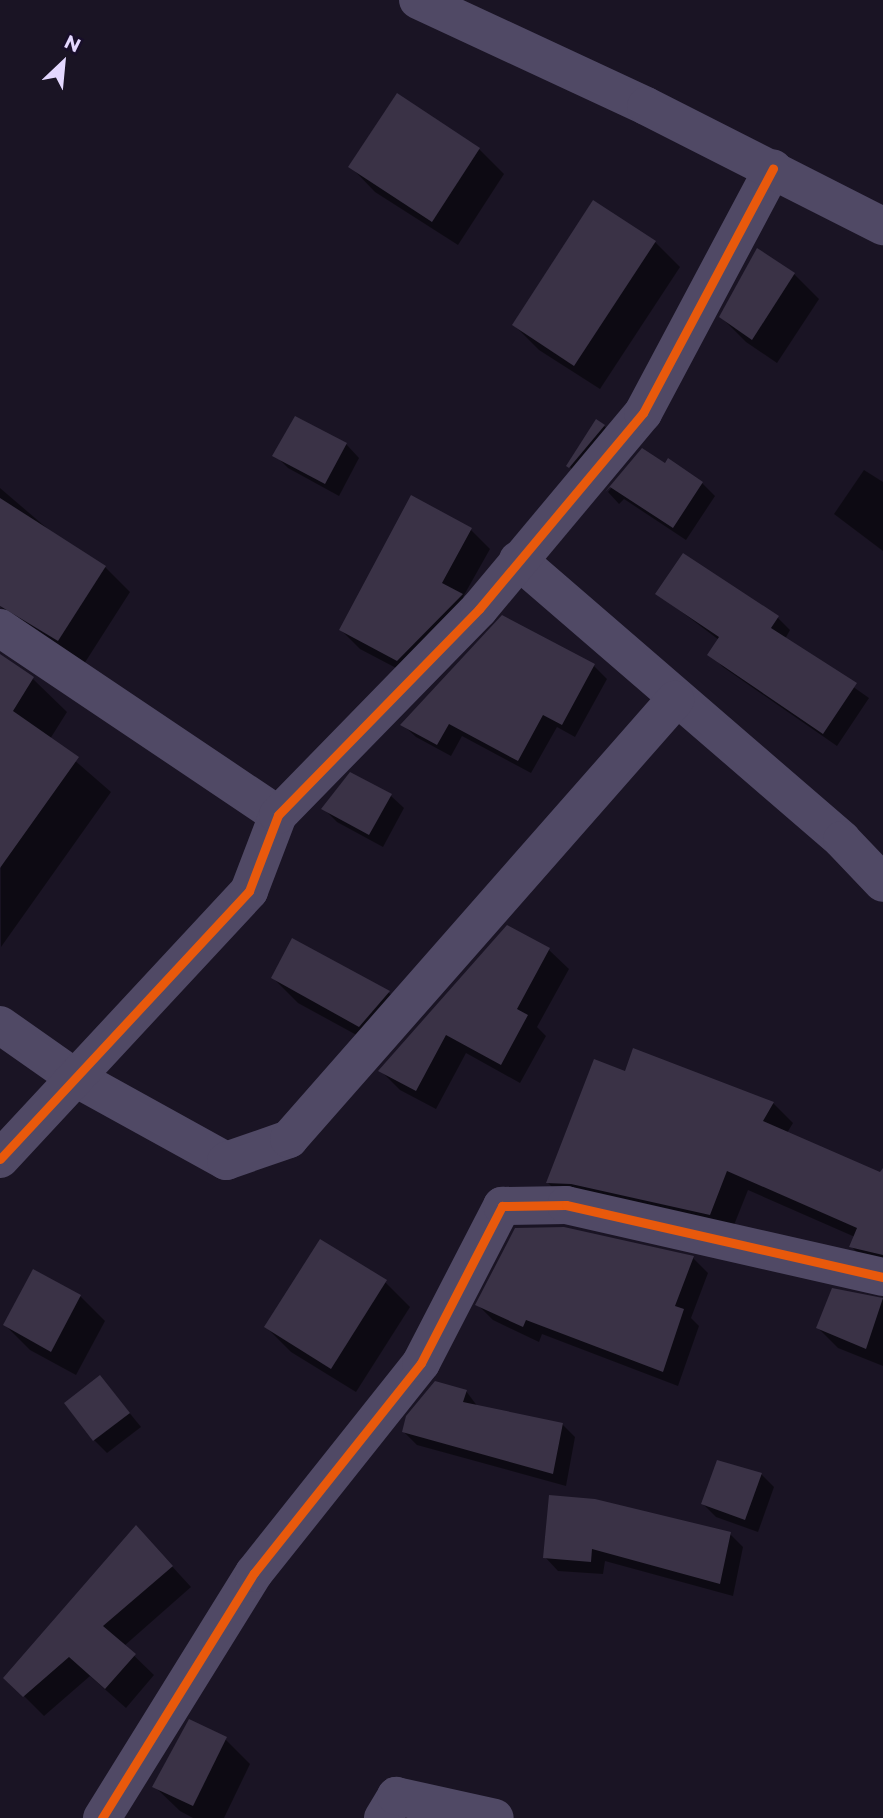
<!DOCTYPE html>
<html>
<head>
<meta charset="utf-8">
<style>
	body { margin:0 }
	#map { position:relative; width:883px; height:1818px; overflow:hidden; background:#1a1424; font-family:Montserrat,sans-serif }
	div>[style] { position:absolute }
	.shadow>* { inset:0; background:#0007 }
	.building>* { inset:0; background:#3a3246 }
	.minor>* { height:38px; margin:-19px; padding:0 19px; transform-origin:19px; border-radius:19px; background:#504965 }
	.tertiary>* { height:38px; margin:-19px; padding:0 19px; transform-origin:19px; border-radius:19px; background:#504965 }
	.cycleway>* { height:9px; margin:-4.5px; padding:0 4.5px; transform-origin:4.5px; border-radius:4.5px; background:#e8590c }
	span { translate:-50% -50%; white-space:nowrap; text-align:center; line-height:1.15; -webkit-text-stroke:6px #180e2a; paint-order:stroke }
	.north { position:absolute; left:28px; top:28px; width:70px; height:70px; -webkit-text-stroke:5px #180e2a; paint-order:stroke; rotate:26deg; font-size:19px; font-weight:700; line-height:28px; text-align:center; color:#e4d8ff }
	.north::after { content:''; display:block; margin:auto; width:24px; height:32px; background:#e4d8ff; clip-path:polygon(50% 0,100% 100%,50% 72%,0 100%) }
</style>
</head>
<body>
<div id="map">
	<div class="shadow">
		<div style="clip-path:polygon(398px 96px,479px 149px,504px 174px,458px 245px,375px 192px,351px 167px)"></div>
		<div style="clip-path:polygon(655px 242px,680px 267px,600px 389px,539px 350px,514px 325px)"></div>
		<div style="clip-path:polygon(794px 274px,819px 299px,777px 363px,746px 342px,721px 317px)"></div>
		<div style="clip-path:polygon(296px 418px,346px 444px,359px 458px,339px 496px,288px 468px,275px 455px)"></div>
		<div style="clip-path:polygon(604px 426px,617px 439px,581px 478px,568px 465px)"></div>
		<div style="clip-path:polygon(642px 451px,702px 483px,715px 496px,686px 540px,624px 499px,619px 504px,608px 492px)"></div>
		<div style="clip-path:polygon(864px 470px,883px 482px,883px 551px,834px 514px)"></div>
		<div style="clip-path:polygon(0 488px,56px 536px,105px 567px,130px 592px,84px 664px,22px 628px,0 606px)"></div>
		<div style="clip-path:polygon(411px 498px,471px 530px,490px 549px,463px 597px,480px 615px,417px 679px,360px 649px,341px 630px)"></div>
		<div style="clip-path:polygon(658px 594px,777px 617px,790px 630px,785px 639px,869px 698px,837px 746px,723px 667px,710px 654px,719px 640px)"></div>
		<div style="clip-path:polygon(0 656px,33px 679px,67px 712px,50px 739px,111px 792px,1px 947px)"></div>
		<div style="clip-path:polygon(594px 666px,607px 679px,575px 737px,557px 727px,531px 773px,462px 736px,451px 756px,416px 737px,403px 725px)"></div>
		<div style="clip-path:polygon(390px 795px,404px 808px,383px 847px,337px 822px,324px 809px)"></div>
		<div style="clip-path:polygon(507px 927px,549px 950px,569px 969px,537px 1027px,546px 1036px,520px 1083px,466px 1053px,436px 1109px,400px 1090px,381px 1071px)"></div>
		<div style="clip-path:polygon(293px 940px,389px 993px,414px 1017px,384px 1050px,298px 1003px,273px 978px)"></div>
		<div style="clip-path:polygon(626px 1074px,773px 1103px,793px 1123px,787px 1133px,883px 1175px,883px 1269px,871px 1267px,851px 1246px,855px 1237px,748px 1190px,730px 1235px,568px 1203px,548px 1183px)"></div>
		<div style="clip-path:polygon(693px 1258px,708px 1273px,691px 1318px,699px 1326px,678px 1386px,542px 1334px,539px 1342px,493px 1320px,478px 1305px)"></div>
		<div style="clip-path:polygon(34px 1271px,80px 1296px,105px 1321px,76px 1375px,30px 1350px,5px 1325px)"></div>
		<div style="clip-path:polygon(385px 1282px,410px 1307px,356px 1392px,291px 1352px,266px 1327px)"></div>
		<div style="clip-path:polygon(833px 1290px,883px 1299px,883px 1366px,838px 1348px,818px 1328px)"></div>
		<div style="clip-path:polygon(100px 1377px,141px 1427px,107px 1453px,94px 1440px)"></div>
		<div style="clip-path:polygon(466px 1391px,478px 1407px,562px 1424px,575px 1437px,566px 1486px,417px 1445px,404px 1432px)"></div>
		<div style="clip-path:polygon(761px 1474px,774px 1487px,758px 1532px,716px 1517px,703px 1504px)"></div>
		<div style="clip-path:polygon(551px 1496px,730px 1534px,743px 1547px,733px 1596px,605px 1561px,603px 1574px,558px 1571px,545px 1557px)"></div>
		<div style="clip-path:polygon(136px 1527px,191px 1587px,124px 1646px,154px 1675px,126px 1708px,90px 1676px,44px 1716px,6px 1678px)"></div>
		<div style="clip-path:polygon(225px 1739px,250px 1764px,224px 1818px,193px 1818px,180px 1811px,155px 1787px)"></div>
	</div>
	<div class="building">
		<div style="clip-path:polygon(397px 93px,480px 148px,432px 222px,348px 167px)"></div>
		<div style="clip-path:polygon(593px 200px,656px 241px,574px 366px,512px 325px)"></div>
		<div style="clip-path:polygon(757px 248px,795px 273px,752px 340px,719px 317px)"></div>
		<div style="clip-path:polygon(295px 416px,347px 443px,325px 484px,272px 456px)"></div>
		<div style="clip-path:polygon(596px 419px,605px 425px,569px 468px,566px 466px)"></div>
		<div style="clip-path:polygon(642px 448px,665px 463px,668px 458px,703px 482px,673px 528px,610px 487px,605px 492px)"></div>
		<div style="clip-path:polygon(411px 495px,472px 528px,442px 583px,463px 594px,397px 661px,339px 630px)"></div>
		<div style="clip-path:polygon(0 498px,106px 566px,58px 641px,0 606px)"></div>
		<div style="clip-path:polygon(683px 553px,779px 616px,771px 628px,857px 683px,823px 734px,707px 655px,719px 637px,655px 594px)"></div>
		<div style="clip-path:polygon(502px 615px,595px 664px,562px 725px,543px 715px,518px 761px,449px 724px,437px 745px,400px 725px)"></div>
		<div style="clip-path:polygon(0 654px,34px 677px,13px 711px,79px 757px,0 868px)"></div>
		<div style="clip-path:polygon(350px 772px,392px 794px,369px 835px,321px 809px)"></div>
		<div style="clip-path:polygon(507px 925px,550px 948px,517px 1009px,528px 1015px,501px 1065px,446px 1035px,416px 1091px,378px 1071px)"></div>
		<div style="clip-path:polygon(292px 938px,390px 991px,359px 1027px,271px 978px)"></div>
		<div style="clip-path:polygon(633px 1048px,774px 1102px,763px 1121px,880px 1172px,883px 1168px,883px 1255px,849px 1247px,857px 1228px,727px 1171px,710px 1215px,571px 1184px,546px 1183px,594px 1059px,625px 1071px)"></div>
		<div style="clip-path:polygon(564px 1227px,694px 1256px,675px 1306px,684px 1309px,663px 1372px,526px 1320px,523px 1327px,475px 1305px,515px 1228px)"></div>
		<div style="clip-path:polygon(320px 1239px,387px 1280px,331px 1369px,264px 1327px)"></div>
		<div style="clip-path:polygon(33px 1269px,81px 1295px,51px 1352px,3px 1325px)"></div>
		<div style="clip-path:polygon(832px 1288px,883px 1298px,866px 1349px,816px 1328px)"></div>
		<div style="clip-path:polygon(100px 1375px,130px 1413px,93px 1441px,64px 1403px)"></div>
		<div style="clip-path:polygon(435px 1381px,467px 1390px,463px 1402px,563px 1423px,553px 1474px,402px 1432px,406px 1416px)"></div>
		<div style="clip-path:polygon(717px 1460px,762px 1473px,745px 1520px,701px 1504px)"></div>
		<div style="clip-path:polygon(549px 1495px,595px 1499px,731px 1532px,720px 1584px,592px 1549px,591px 1562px,543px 1558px)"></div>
		<div style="clip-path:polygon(136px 1525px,173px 1566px,103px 1626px,136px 1654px,105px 1689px,69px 1657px,23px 1697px,3px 1678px)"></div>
		<div style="clip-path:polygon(189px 1719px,227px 1737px,193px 1806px,152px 1787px)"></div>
	</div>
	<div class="minor">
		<div style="left:518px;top:560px;width:428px;rotate:40.8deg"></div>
		<div style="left:842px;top:840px;width:59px;rotate:46.4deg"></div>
		<div style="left:0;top:628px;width:335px;rotate:33.9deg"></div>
		<div style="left:0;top:1025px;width:90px;rotate:35.1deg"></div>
		<div style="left:74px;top:1077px;width:174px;rotate:28.9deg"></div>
		<div style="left:226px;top:1161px;width:67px;rotate:-19.2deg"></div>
		<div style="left:289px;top:1139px;width:585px;rotate:-48.68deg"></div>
		<div style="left:0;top:1159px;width:366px;rotate:-47.1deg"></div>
		<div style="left:249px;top:891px;width:81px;rotate:-69.1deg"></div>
		<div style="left:278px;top:815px;width:288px;rotate:-45.7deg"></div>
		<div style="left:479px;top:609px;width:256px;rotate:-50.1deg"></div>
		<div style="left:643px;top:413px;width:277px;rotate:-62deg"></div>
		<div style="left:102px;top:1818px;width:288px;rotate:-58.2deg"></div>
		<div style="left:254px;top:1573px;width:268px;rotate:-51.5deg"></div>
		<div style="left:421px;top:1363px;width:177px;rotate:-62.7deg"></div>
		<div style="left:502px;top:1206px;width:64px;rotate:-0.9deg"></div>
		<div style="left:566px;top:1205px;width:325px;rotate:12.8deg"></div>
		<div style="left:383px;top:1818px;width:26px;rotate:-59deg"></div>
		<div style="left:396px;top:1796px;width:101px;rotate:12.5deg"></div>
	</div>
	<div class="tertiary">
		<div style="left:418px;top:0;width:251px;rotate:24.9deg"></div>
		<div style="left:646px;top:106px;width:266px;rotate:26.9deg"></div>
	</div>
	<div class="cycleway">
		<div style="left:0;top:1159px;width:366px;rotate:-47.1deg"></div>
		<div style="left:249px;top:891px;width:81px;rotate:-69.1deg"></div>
		<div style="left:278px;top:815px;width:288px;rotate:-45.7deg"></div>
		<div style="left:479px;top:609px;width:256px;rotate:-50.1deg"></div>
		<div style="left:643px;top:413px;width:277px;rotate:-62deg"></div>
		<div style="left:102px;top:1818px;width:288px;rotate:-58.2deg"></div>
		<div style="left:254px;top:1573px;width:268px;rotate:-51.5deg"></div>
		<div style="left:421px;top:1363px;width:177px;rotate:-62.7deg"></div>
		<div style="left:502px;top:1206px;width:64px;rotate:-0.9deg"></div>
		<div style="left:566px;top:1205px;width:325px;rotate:12.8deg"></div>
	</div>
	<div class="north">N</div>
</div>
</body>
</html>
